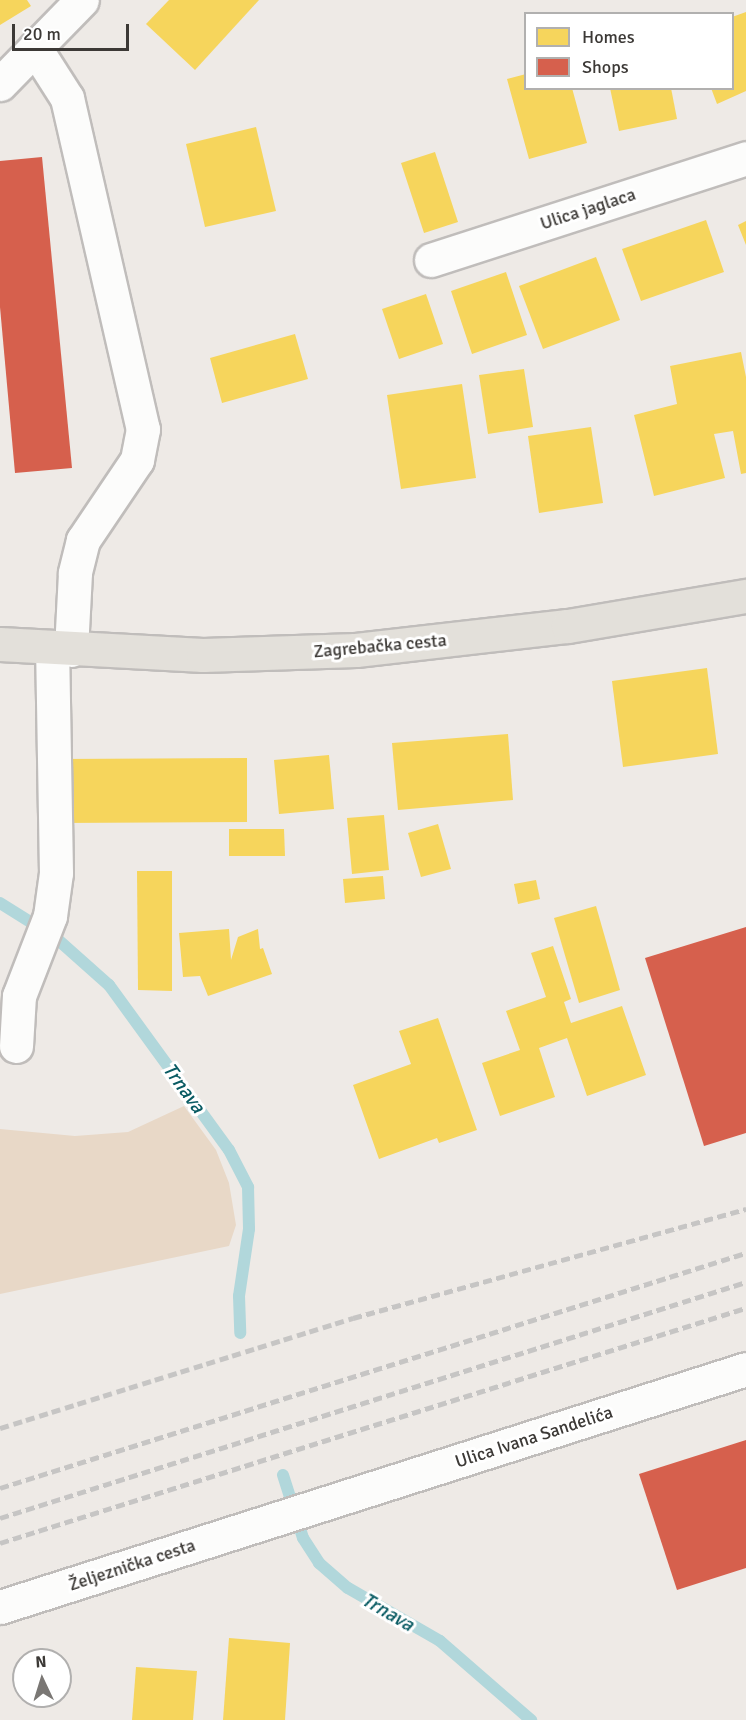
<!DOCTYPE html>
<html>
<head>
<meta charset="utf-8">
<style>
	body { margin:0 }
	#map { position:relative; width:746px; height:1720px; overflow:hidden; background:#eeeae6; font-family:Signika,sans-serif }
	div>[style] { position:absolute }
	.green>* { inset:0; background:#e8d8c7 }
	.homes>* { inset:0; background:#f6d55c }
	.shops>* { inset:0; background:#d6604d }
	.stream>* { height:12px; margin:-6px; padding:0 6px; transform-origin:6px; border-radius:6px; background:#b1d7db }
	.roads { filter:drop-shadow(2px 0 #c0bdbb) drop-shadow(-2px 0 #c0bdbb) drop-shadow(0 2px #c0bdbb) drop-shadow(0 -2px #c0bdbb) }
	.minor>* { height:33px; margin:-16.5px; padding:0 16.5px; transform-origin:16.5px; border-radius:16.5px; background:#fcfcfb }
	.major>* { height:33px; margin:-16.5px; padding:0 16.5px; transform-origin:16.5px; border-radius:16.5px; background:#e3e0da }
	.rail>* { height:4.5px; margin-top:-2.25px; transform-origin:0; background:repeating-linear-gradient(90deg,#c6c5c4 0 9px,transparent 0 13.5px) }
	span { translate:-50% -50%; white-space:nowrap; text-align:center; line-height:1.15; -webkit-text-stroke:6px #fff; paint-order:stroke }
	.street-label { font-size:18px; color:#3c3936 }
	.water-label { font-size:20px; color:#095b63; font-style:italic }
	.legend { position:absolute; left:524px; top:12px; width:210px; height:78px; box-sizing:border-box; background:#fff; border:2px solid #b1b0af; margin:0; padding:8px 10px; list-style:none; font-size:18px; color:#3c3936 }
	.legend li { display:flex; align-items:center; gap:12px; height:30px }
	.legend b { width:30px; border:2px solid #b1b0af }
	.north { position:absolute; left:12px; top:1648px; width:60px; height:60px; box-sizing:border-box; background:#fff; border:2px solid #b1b0af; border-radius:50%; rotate:356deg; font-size:16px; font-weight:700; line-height:24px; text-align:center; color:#3c3936 }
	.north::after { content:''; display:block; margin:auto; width:21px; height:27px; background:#7a7774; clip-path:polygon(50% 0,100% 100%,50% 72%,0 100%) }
	.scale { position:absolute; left:12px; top:24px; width:117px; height:27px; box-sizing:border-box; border:3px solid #3c3936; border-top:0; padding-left:8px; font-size:18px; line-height:21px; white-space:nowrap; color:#3c3936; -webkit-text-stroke:4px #fff; paint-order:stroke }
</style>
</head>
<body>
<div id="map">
	<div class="green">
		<div style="clip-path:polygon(184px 1106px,216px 1150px,229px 1183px,236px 1225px,229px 1246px,0 1294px,0 1129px,75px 1136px,128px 1132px)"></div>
	</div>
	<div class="homes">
		<div style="clip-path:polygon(0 0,27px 0,31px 6px,0 25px)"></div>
		<div style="clip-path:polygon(169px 0,259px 0,195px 70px,146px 24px)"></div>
		<div style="clip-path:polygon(746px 12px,746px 91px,717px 104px,711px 88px,732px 88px,732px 17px)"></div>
		<div style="clip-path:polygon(526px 74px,526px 88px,572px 88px,587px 143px,529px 159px,507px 79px)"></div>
		<div style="clip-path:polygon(610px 88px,671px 88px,677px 119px,619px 131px)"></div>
		<div style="clip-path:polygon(256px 127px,276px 211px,205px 227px,186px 144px)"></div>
		<div style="clip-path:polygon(435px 152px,458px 222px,424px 233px,401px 163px)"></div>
		<div style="clip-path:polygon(706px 220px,724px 272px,641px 301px,622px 249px)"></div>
		<div style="clip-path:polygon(746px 221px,746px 245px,738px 225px)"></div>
		<div style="clip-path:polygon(596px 257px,620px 320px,543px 349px,519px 286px)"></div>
		<div style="clip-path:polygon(506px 272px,527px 335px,472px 354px,451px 291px)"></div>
		<div style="clip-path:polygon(426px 294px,443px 344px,399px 359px,382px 309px)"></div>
		<div style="clip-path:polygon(295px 334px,308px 379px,222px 403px,210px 358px)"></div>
		<div style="clip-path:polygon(741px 352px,746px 377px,746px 473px,741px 474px,733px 431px,714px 434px,725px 478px,654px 496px,634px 415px,677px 404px,670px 366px)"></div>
		<div style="clip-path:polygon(524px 369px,533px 427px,488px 434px,479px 375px)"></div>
		<div style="clip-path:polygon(462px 384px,476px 478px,401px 489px,387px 395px)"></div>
		<div style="clip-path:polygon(591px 427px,603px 503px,539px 513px,528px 436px)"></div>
		<div style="clip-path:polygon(707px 668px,718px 754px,623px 767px,612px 681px)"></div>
		<div style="clip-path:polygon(508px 734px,513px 800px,398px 810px,392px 743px)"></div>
		<div style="clip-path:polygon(329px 755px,334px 809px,279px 814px,274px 760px)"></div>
		<div style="clip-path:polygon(247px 758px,247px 822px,59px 823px,59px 759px)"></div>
		<div style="clip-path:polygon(384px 815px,389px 870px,352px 874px,347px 818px)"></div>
		<div style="clip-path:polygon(438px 824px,451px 869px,421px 877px,408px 833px)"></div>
		<div style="clip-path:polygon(229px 829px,284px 829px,285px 856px,229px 856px)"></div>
		<div style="clip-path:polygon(137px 871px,172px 871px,172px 991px,138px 990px)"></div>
		<div style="clip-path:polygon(383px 876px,385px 899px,345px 903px,343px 879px)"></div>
		<div style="clip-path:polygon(536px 880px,540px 899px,518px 904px,514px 884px)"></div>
		<div style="clip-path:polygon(596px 906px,620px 990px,579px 1003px,554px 918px)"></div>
		<div style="clip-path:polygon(229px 929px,231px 960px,238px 937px,258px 929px,260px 949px,263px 948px,272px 974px,208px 996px,200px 976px,183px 977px,179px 933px)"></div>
		<div style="clip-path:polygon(553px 946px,571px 999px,564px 1002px,571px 1023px,622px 1006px,646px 1075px,587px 1096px,567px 1038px,539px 1048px,555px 1097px,500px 1116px,482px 1063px,520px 1050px,506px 1011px,546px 997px,531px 953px)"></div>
		<div style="clip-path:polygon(438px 1018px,477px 1130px,439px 1143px,437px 1138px,379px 1159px,353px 1085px,411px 1064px,399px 1031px)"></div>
		<div style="clip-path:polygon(229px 1638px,290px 1643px,285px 1720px,223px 1720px)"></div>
		<div style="clip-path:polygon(136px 1667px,197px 1671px,193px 1720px,132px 1720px)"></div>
	</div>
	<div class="shops">
		<div style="clip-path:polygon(42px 157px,72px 468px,15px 473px,0 307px,0 161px)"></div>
		<div style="clip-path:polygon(746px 927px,746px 1133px,704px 1146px,645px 958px)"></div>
		<div style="clip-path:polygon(746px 1440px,746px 1568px,677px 1590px,639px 1474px)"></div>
	</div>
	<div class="stream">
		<div style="left:0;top:903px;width:66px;rotate:32deg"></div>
		<div style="left:56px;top:938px;width:71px;rotate:41.6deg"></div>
		<div style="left:109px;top:985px;width:204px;rotate:54deg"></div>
		<div style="left:229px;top:1150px;width:42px;rotate:62.8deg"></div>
		<div style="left:248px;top:1187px;width:42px;rotate:88.6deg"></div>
		<div style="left:249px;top:1229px;width:68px;rotate:98.5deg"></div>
		<div style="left:239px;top:1296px;width:37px;rotate:88deg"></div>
		<div style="left:283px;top:1475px;width:66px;rotate:72.4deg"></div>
		<div style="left:303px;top:1538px;width:30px;rotate:57deg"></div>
		<div style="left:319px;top:1563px;width:38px;rotate:41deg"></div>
		<div style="left:348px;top:1588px;width:106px;rotate:29.9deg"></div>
		<div style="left:440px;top:1641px;width:121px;rotate:41deg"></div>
	</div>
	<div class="roads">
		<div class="minor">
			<div style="left:35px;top:48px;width:59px;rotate:57.4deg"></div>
			<div style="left:67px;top:98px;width:340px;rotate:77.1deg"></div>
			<div style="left:143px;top:429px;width:32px;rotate:101deg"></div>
			<div style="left:137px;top:460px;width:97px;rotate:124deg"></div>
			<div style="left:83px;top:540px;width:34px;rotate:104deg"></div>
			<div style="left:75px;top:573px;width:77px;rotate:93deg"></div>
			<div style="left:0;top:84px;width:117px;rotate:-45.7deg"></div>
			<div style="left:431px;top:260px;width:331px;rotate:-17.9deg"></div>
			<div style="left:16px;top:1046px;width:50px;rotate:-86.6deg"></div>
			<div style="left:19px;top:996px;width:86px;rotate:-68.8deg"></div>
			<div style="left:50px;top:916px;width:43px;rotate:-82.1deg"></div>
			<div style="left:56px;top:873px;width:224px;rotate:-91deg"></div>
			<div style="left:0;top:1607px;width:783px;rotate:-17.69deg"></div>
		</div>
		<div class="major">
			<div style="left:0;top:644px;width:203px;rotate:3.1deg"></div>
			<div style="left:203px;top:655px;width:153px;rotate:-1.9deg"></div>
			<div style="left:356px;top:650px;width:213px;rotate:-6.5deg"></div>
			<div style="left:568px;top:626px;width:181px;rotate:-9.6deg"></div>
		</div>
	</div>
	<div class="rail">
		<div style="left:0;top:1428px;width:370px;rotate:-17.3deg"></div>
		<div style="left:353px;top:1318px;width:408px;rotate:-15.5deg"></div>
		<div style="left:0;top:1488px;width:782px;rotate:-17.49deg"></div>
		<div style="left:0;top:1518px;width:782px;rotate:-17.55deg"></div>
		<div style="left:0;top:1543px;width:782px;rotate:-17.49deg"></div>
	</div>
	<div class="street-label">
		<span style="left:588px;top:209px;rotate:-18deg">Ulica jaglaca</span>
		<span style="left:380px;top:646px;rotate:-5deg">Zagrebačka cesta</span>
		<span style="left:534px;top:1437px;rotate:-18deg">Ulica Ivana Sandelića</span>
		<span style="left:132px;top:1565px;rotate:-18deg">Željeznička cesta</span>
	</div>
	<div class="water-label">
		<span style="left:184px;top:1088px;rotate:54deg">Trnava</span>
		<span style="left:388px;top:1612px;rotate:30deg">Trnava</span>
	</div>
	<ul class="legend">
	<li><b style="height:16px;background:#f6d55c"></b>Homes</li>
	<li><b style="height:16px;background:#d6604d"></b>Shops</li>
	</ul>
	<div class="north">N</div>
	<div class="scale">20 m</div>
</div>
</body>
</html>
